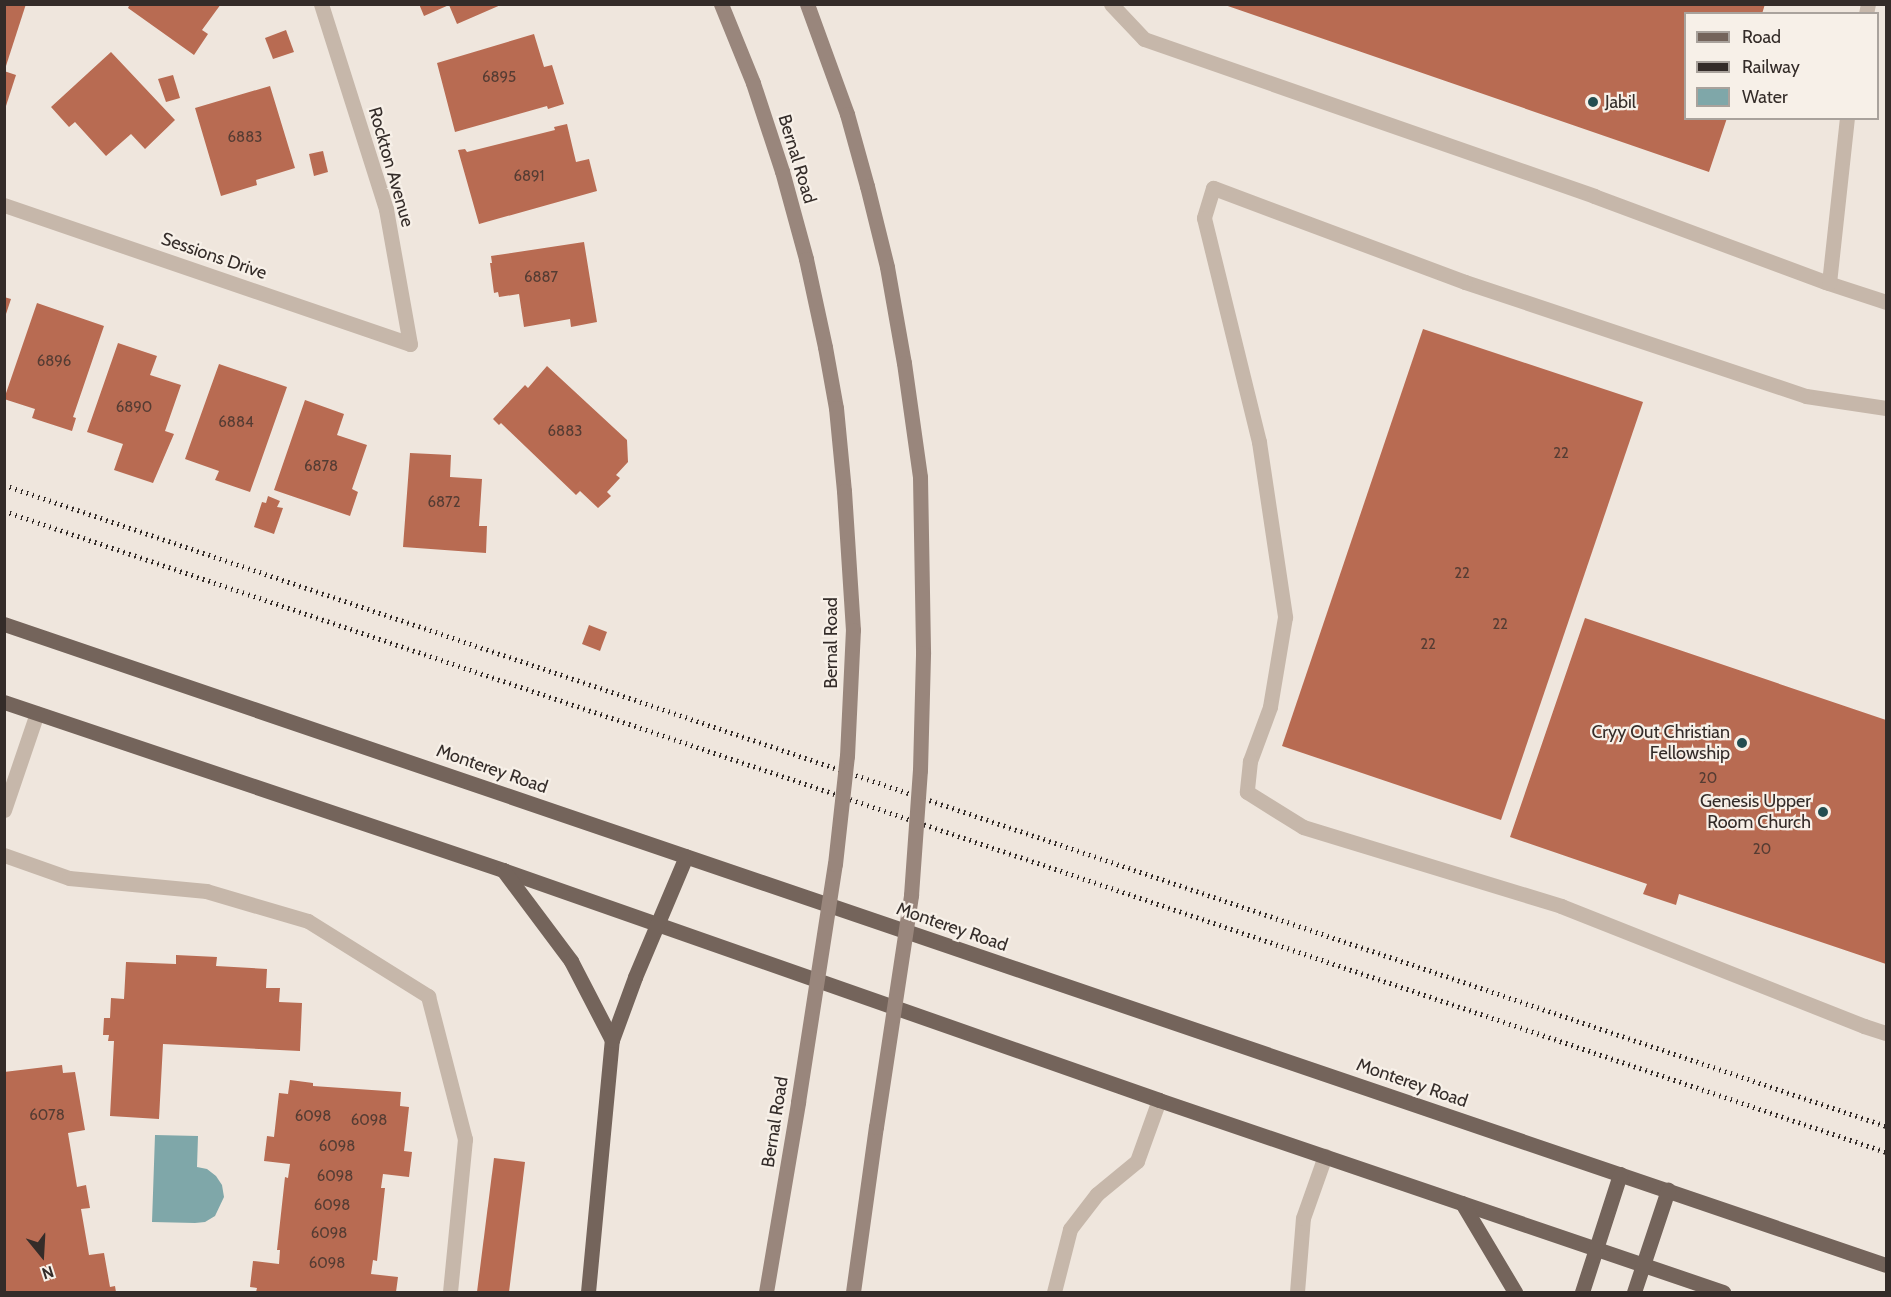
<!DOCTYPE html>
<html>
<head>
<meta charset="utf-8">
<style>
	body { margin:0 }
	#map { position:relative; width:1891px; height:1297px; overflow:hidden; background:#efe6dd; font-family:Cabin,sans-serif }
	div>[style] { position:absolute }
	.water>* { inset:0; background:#7fa7a9 }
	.building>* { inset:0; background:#b86b52 }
	.lane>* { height:15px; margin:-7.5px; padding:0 7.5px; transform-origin:7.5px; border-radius:7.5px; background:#c6b7aa }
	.street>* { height:15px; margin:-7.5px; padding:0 7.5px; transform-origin:7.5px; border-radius:7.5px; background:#c6b7aa }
	.secondary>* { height:15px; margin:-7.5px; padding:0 7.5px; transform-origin:7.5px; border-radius:7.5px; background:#99867c }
	.primary>* { height:15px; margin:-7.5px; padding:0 7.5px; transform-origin:7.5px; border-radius:7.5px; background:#74645b }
	.rail>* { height:4.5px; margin-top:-2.25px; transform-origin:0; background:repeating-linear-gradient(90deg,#342c29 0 1.5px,transparent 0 6px) }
	.secondary-bridge>* { height:15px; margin:-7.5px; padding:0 7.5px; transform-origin:7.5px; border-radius:7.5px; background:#99867c }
	.dots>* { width:16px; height:16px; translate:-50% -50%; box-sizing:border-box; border:3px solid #f7f0e8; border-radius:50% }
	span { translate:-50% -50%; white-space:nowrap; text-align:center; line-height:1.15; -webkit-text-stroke:4.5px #f7f0e8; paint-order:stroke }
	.number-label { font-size:15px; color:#553c33 }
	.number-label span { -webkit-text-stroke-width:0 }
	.poi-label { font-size:18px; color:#342c29 }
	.left { translate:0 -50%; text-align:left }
	.right { translate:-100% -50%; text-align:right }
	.street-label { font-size:18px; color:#342c29 }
	.frame { position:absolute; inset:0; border:6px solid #342c29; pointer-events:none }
	.legend { position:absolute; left:1684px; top:12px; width:195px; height:108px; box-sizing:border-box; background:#f7f0e8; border:2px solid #a9a29c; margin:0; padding:8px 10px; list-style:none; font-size:18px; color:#342c29 }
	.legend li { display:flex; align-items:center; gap:12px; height:30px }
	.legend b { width:30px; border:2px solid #a9a29c }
	.north { position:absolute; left:12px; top:1225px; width:60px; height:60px; -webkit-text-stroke:4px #f7f0e8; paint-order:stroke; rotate:162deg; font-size:16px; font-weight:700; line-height:24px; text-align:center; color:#342c29 }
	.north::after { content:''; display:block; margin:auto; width:21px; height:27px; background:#342c29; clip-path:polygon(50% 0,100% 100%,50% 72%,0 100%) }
</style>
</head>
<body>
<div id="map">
	<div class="water">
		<div style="clip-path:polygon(155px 1135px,198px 1136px,197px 1167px,207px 1169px,216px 1176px,222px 1185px,224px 1197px,215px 1216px,205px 1222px,195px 1223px,152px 1222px)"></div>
	</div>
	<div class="building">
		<div style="clip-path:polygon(4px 4px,26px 4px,5px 69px,4px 69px)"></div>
		<div style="clip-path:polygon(130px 4px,221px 4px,202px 30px,208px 34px,194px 55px,128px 8px)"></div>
		<div style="clip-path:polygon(419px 4px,503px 4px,457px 24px,449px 5px,424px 16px)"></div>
		<div style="clip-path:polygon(1222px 4px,1765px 4px,1762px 14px,1686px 14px,1686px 118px,1727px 118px,1709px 172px)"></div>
		<div style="clip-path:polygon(286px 30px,294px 52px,273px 59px,265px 38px)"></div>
		<div style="clip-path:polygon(534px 34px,544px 67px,552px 65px,564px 104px,548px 109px,547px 106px,455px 132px,437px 63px)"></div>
		<div style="clip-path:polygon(111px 52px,175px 120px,145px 149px,131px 134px,106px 156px,75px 122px,69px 127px,51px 107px)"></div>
		<div style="clip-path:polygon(4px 71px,16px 75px,5px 109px,4px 109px)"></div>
		<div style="clip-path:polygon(173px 75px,180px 98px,166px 102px,158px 79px)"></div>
		<div style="clip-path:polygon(270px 86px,295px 168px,256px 180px,257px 185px,221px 196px,195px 108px)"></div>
		<div style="clip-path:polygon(567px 124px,576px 162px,589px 159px,597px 191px,479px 224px,458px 150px,465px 149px,467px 152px,555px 130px,554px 127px)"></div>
		<div style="clip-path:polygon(323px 151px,328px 172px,314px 176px,309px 154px)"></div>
		<div style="clip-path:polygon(584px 242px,597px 322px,571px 327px,570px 319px,524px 327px,519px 294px,499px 297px,498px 292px,494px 293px,490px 263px,492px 263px,491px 256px)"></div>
		<div style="clip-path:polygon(4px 297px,11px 299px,5px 317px,4px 317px)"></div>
		<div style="clip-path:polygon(37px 303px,104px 326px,73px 417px,76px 418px,72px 431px,32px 418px,35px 409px,4px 399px)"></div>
		<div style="clip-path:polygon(1423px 329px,1643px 402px,1501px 820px,1282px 746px)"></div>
		<div style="clip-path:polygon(118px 343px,157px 356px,150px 375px,181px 385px,165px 431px,174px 434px,153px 483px,114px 470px,123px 444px,87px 432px)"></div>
		<div style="clip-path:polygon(219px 364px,287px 387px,250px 492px,215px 480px,219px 471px,185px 459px)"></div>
		<div style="clip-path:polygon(547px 366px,627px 440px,628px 462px,616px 475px,620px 478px,607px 492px,611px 496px,598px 508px,580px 491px,576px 495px,501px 423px,499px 425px,493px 419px,525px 385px,528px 388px)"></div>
		<div style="clip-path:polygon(305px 400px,344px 414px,337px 435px,367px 445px,352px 489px,358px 492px,350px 516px,274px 490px)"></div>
		<div style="clip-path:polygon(410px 453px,451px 455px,450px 477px,482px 479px,479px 526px,487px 526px,486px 553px,403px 547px)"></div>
		<div style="clip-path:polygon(268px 496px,280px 501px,277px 507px,283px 508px,274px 534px,254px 527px,262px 502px,266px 503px)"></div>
		<div style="clip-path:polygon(1585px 618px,1886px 720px,1886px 964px,1679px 894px,1676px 905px,1643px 894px,1647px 884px,1510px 837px)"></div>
		<div style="clip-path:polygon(589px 625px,607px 632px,600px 651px,582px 644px)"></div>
		<div style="clip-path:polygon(176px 955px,217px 957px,216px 966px,267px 969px,266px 988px,280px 988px,279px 1002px,302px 1003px,300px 1051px,163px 1044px,159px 1119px,110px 1116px,114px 1041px,108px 1041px,109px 1035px,103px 1035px,104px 1018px,110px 1018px,111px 998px,124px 999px,126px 962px,176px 964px)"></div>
		<div style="clip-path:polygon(62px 1065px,63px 1073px,75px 1072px,85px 1130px,68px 1133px,77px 1187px,86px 1185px,90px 1208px,81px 1209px,89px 1255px,104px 1253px,110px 1287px,115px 1286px,116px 1292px,4px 1292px,4px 1072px)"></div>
		<div style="clip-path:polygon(290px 1080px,313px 1083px,313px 1086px,401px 1092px,400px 1106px,409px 1107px,404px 1151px,412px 1152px,409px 1177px,383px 1174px,381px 1188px,385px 1188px,377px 1261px,373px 1260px,371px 1274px,398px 1277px,396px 1292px,256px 1292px,257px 1288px,250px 1287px,253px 1261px,279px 1264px,280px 1250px,277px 1250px,285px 1177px,288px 1178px,290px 1164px,264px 1161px,267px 1136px,274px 1137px,279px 1093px,288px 1094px)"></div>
		<div style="clip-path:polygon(494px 1158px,525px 1162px,509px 1292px,477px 1292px)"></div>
	</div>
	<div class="lane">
		<div style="left:1111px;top:4px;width:48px;rotate:46.7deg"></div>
		<div style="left:1144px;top:39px;width:477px;rotate:19.2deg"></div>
		<div style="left:1594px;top:196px;width:246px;rotate:20.4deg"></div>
		<div style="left:1825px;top:282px;width:64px;rotate:18.2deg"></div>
		<div style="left:1866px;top:14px;width:10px;rotate:-79deg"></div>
		<div style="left:1829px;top:283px;width:166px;rotate:-83.8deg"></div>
		<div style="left:1886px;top:408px;width:81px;rotate:-171.5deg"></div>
		<div style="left:1806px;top:396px;width:360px;rotate:-161.5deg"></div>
		<div style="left:1465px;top:282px;width:269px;rotate:-159.5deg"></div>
		<div style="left:1213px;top:188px;width:31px;rotate:107deg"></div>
		<div style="left:1204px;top:218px;width:231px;rotate:76.2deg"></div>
		<div style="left:1259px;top:442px;width:177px;rotate:81.5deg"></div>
		<div style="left:1285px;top:617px;width:91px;rotate:99.5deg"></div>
		<div style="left:1270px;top:707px;width:58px;rotate:110.3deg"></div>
		<div style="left:1250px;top:761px;width:31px;rotate:96deg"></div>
		<div style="left:1247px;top:792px;width:66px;rotate:32deg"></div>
		<div style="left:1303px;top:827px;width:270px;rotate:17deg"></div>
		<div style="left:1561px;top:906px;width:326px;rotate:21.6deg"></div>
		<div style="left:1864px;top:1026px;width:23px;rotate:18deg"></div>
		<div style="left:1054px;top:1292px;width:65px;rotate:-75.7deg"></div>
		<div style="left:1070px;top:1229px;width:44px;rotate:-52.4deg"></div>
		<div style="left:1097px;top:1194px;width:52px;rotate:-39.5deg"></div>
		<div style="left:1137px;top:1161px;width:65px;rotate:-70.2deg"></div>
		<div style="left:1297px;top:1292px;width:74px;rotate:-85.4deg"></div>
		<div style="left:1303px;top:1218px;width:66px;rotate:-70.5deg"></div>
	</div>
	<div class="street">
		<div style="left:4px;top:205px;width:429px;rotate:18.9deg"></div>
		<div style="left:410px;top:344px;width:137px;rotate:-100.1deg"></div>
		<div style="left:386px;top:209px;width:215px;rotate:-107.6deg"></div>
		<div style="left:4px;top:810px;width:102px;rotate:-71.2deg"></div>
		<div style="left:4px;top:855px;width:69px;rotate:19.5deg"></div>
		<div style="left:69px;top:878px;width:138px;rotate:5.4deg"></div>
		<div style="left:206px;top:891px;width:106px;rotate:16.4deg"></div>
		<div style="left:308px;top:921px;width:142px;rotate:32deg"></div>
		<div style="left:428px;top:996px;width:148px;rotate:75.5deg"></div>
		<div style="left:465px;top:1139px;width:154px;rotate:95.6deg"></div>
	</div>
	<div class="secondary">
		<div style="left:721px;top:4px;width:85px;rotate:67.9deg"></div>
		<div style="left:753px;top:83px;width:93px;rotate:71.8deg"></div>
		<div style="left:782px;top:171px;width:91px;rotate:74.7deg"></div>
		<div style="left:806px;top:259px;width:90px;rotate:77.8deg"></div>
		<div style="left:825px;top:347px;width:62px;rotate:79.8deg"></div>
		<div style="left:836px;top:408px;width:83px;rotate:84.5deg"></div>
		<div style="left:844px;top:491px;width:139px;rotate:86.3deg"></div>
		<div style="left:807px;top:4px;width:117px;rotate:70deg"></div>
		<div style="left:847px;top:114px;width:75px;rotate:74.5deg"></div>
		<div style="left:867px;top:186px;width:83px;rotate:76.1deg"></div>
		<div style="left:887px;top:267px;width:97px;rotate:80deg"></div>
		<div style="left:904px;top:363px;width:115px;rotate:82deg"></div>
		<div style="left:920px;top:477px;width:176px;rotate:89deg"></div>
		<div style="left:766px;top:1292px;width:193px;rotate:-80.4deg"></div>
		<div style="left:853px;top:1292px;width:167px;rotate:-82.1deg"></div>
	</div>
	<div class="primary">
		<div style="left:4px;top:624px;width:1988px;rotate:18.81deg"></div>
		<div style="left:4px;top:702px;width:527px;rotate:18.61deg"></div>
		<div style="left:503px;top:870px;width:695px;rotate:19.32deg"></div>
		<div style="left:1159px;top:1100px;width:596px;rotate:18.8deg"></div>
		<div style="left:503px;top:870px;width:114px;rotate:53.2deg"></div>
		<div style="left:571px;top:961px;width:89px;rotate:62.6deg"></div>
		<div style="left:1462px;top:1203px;width:104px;rotate:59.2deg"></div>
		<div style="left:588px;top:1292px;width:253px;rotate:-84.6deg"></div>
		<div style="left:612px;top:1040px;width:67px;rotate:-69.9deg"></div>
		<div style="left:635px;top:977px;width:131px;rotate:-67.1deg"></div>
		<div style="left:1582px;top:1292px;width:124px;rotate:-72.1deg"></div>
		<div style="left:1634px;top:1292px;width:108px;rotate:-71.6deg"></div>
	</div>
	<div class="rail">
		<div style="left:4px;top:485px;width:1988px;rotate:18.81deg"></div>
		<div style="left:4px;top:511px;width:1988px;rotate:18.81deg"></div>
	</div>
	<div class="secondary-bridge">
		<div style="left:798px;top:1102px;width:241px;rotate:-81.2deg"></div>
		<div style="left:835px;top:864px;width:109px;rotate:-83.7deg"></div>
		<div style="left:847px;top:756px;width:126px;rotate:-87.3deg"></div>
		<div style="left:876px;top:1127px;width:235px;rotate:-81.4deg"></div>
		<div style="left:911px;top:895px;width:125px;rotate:-85.9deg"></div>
		<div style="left:920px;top:770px;width:117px;rotate:-88.5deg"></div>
	</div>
	<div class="dots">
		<div style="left:1593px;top:102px;background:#234d51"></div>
		<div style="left:1742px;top:743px;background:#234d51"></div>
		<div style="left:1823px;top:812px;background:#234d51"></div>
	</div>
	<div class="number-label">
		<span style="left:499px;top:78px">6895</span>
		<span style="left:245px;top:138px">6883</span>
		<span style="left:529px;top:177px">6891</span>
		<span style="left:541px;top:278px">6887</span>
		<span style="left:54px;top:362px">6896</span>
		<span style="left:134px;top:408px">6890</span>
		<span style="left:236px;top:423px">6884</span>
		<span style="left:565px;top:432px">6883</span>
		<span style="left:1561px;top:454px">22</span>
		<span style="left:321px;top:467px">6878</span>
		<span style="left:444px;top:503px">6872</span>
		<span style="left:1462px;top:574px">22</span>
		<span style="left:1500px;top:625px">22</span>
		<span style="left:1428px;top:645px">22</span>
		<span style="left:1708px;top:779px">20</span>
		<span style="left:1762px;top:850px">20</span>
		<span style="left:47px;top:1116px">6078</span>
		<span style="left:313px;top:1117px">6098</span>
		<span style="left:369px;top:1121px">6098</span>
		<span style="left:337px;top:1147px">6098</span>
		<span style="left:335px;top:1177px">6098</span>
		<span style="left:332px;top:1206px">6098</span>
		<span style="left:329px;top:1234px">6098</span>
		<span style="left:327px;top:1264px">6098</span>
	</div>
	<div class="poi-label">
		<span class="left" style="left:1605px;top:102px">Jabil</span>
		<span class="right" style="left:1730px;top:743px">Cryy Out Christian<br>Fellowship</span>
		<span class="right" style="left:1811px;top:812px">Genesis Upper<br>Room Church</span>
	</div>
	<div class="street-label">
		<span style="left:797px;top:159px;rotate:73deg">Bernal Road</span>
		<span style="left:391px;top:167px;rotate:74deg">Rockton Avenue</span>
		<span style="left:214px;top:256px;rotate:19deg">Sessions Drive</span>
		<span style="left:831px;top:643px;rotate:-90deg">Bernal Road</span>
		<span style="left:492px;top:769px;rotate:19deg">Monterey Road</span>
		<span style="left:952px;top:927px;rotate:19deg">Monterey Road</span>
		<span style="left:1412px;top:1083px;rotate:19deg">Monterey Road</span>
		<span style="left:775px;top:1122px;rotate:-81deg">Bernal Road</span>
	</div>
	<div class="frame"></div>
	<ul class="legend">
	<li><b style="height:8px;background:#74645b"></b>Road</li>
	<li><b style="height:8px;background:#342c29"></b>Railway</li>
	<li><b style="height:16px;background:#7fa7a9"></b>Water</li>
	</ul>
	<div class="north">N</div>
</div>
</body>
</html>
